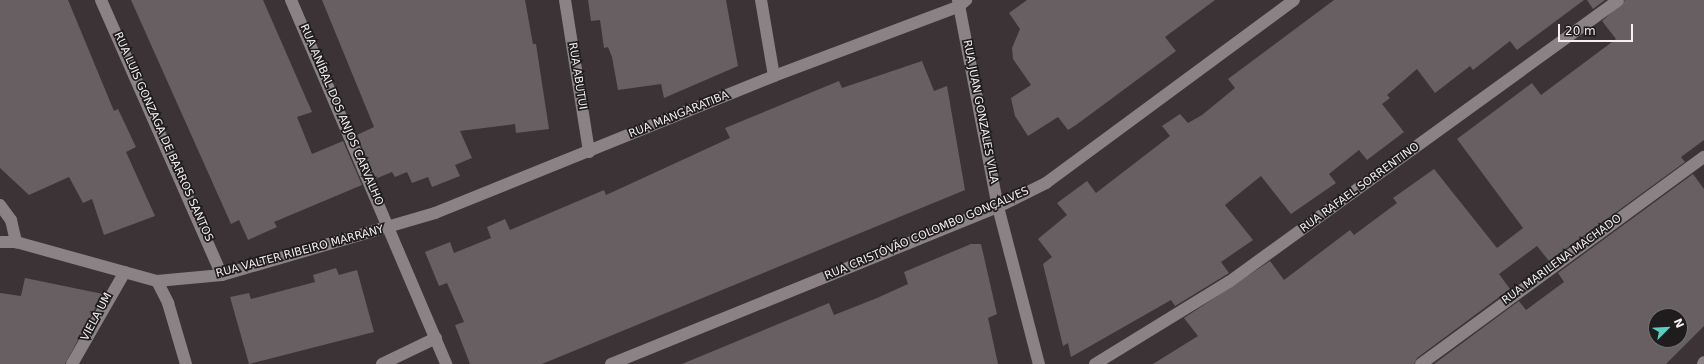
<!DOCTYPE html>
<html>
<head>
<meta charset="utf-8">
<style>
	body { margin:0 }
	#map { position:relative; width:1704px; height:364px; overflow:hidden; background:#3b3336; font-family:"DejaVu Sans",sans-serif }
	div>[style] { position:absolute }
	.building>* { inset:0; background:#675f62 }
	.minor>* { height:12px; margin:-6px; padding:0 6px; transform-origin:6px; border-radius:6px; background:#8b8285 }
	span { translate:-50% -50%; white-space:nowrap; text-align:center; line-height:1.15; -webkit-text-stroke:3.5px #1f1c1d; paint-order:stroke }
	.street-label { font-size:11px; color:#f4eff1 }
	.north { position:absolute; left:1648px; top:308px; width:40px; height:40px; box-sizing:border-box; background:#1f1c1d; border:1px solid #747072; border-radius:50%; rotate:66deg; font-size:11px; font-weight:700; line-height:16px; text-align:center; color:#f4eff1 }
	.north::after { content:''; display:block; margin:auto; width:14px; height:18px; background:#59cebe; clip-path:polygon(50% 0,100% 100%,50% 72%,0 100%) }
	.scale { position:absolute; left:1558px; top:24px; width:75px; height:18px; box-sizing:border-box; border:2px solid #f4eff1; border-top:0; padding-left:5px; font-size:12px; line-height:14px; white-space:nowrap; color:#f4eff1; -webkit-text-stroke:3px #1f1c1d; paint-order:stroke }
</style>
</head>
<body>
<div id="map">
	<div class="building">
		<div style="clip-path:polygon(0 0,68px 0,114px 111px,118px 109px,136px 147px,126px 152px,155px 216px,104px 235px,92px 199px,83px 203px,69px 177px,29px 195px,0 168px)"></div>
		<div style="clip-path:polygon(131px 0,263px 0,312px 112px,297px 117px,312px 154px,343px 141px,362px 185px,274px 222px,277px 227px,248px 240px,239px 220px,231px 224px)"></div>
		<div style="clip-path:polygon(322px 0,525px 0,533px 44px,536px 44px,549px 129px,516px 133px,515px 124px,460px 131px,472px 158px,455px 165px,460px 176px,432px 187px,428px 177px,412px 183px,407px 172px,395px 177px,392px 172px,375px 179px,357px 135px,374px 127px)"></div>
		<div style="clip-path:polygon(588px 0,726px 0,738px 66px,664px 98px,661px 84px,618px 90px,612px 57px,608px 47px,604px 48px,600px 20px,591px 21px)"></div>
		<div style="clip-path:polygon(1027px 0,1215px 0,1165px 37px,1176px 51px,1076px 125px,1068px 130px,1058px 117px,1028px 136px,1015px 116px,1011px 98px,1031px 85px,1013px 59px,1012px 48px,1020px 29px,1009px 13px)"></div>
		<div style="clip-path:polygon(1334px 0,1584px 0,1517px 50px,1510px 41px,1473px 70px,1470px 66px,1435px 93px,1417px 69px,1387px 95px,1390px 98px,1382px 104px,1404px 132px,1367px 160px,1359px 150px,1329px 174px,1336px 183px,1291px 214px,1261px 176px,1225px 205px,1253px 240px,1221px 262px,1229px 273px,1175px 306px,1171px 300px,1071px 357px,1068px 343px,1063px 346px,1043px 264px,1052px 257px,1038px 239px,1067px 215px,1057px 203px,1087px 181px,1096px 193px,1170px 136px,1162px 126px,1180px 114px,1188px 123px,1202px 115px,1235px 88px,1228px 79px)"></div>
		<div style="clip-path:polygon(1587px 0,1605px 0,1593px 9px)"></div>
		<div style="clip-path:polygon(1625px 0,1704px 0,1704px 140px,1681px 157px,1685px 162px,1549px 261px,1537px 246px,1499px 274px,1510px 289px,1417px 358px,1414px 364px,1153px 364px,1198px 336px,1184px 318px,1270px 261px,1284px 280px,1350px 230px,1354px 235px,1397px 203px,1393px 198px,1434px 169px,1497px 248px,1523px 228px,1457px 139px,1532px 83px,1541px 95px,1616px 39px,1602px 21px)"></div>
		<div style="clip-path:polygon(922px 61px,934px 91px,947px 86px,965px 190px,542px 364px,470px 364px,455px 325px,464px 322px,455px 301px,447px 283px,439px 286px,425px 252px,450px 242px,454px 253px,491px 238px,487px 227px,505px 219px,510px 230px,604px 190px,606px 195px,730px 138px,725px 128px,839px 81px,842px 88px)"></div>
		<div style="clip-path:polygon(evenodd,1693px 174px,1704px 189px,1704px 326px,1666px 364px,1434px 364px,1519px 301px,1526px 310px,1564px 282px,1558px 273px,1693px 174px,1656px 316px,1680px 316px,1680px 340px,1656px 340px,1656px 316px)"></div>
		<div style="clip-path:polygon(971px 244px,981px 244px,997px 314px,988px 318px,998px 364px,682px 364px,829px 303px,834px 315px,877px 298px,908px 284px,904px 272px)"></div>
		<div style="clip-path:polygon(336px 268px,339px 275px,357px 270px,374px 332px,249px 364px,230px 297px,249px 293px,251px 299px,315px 282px,313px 275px)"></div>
		<div style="clip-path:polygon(25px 278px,103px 294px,65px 364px,0 364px,0 293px,21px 296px)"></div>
	</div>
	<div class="minor">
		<div style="left:101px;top:0;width:300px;rotate:66.3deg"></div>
		<div style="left:291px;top:0;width:396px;rotate:66.9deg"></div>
		<div style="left:565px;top:0;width:154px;rotate:81deg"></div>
		<div style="left:761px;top:0;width:77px;rotate:80.3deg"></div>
		<div style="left:958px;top:0;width:211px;rotate:79.1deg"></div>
		<div style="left:998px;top:207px;width:162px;rotate:75.4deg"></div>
		<div style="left:0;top:205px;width:19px;rotate:54deg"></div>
		<div style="left:11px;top:220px;width:23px;rotate:77deg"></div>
		<div style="left:0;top:242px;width:16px"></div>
		<div style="left:16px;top:242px;width:146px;rotate:15.5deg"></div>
		<div style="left:157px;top:281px;width:65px;rotate:-5.3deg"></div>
		<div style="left:222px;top:275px;width:222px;rotate:-16.2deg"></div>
		<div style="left:435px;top:213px;width:366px;rotate:-22deg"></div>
		<div style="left:774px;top:76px;width:197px;rotate:-20.6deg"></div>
		<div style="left:958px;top:7px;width:11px;rotate:-41deg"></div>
		<div style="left:157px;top:281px;width:25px;rotate:63deg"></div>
		<div style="left:168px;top:303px;width:64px;rotate:73.6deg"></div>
		<div style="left:72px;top:364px;width:106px;rotate:-60.1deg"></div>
		<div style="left:382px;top:364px;width:60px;rotate:-25.7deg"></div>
		<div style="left:611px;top:364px;width:418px;rotate:-22.1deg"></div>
		<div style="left:998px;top:207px;width:54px;rotate:-26.6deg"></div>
		<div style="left:1046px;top:183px;width:308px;rotate:-36.4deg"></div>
		<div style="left:1095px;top:364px;width:157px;rotate:-31.5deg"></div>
		<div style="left:1229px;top:282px;width:480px;rotate:-35.9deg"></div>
		<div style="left:1421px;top:364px;width:351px;rotate:-36.2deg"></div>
		<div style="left:1703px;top:364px;width:2px;rotate:-63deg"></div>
	</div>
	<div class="street-label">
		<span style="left:577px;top:76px;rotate:81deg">RUA ABUTUI</span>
		<span style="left:980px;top:112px;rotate:79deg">RUA JUAN GONZALES VILA</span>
		<span style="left:341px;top:115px;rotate:67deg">RUA ANÍBAL DOS ANJOS CARVALHO</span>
		<span style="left:679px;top:115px;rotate:-22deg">RUA MANGARATIBA</span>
		<span style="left:163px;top:137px;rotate:66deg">RUA LUIS GONZAGA DE BARROS SANTOS</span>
		<span style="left:1360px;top:188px;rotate:-36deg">RUA RAFAEL SORRENTINO</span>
		<span style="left:927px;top:234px;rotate:-23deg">RUA CRISTÓVÃO COLOMBO GONÇALVES</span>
		<span style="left:300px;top:252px;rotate:-15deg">RUA VALTER RIBEIRO MARRANY</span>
		<span style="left:1562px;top:260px;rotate:-36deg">RUA MARILENA MACHADO</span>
		<span style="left:97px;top:317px;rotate:-62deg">VIELA UM</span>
	</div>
	<div class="north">N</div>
	<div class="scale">20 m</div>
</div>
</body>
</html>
